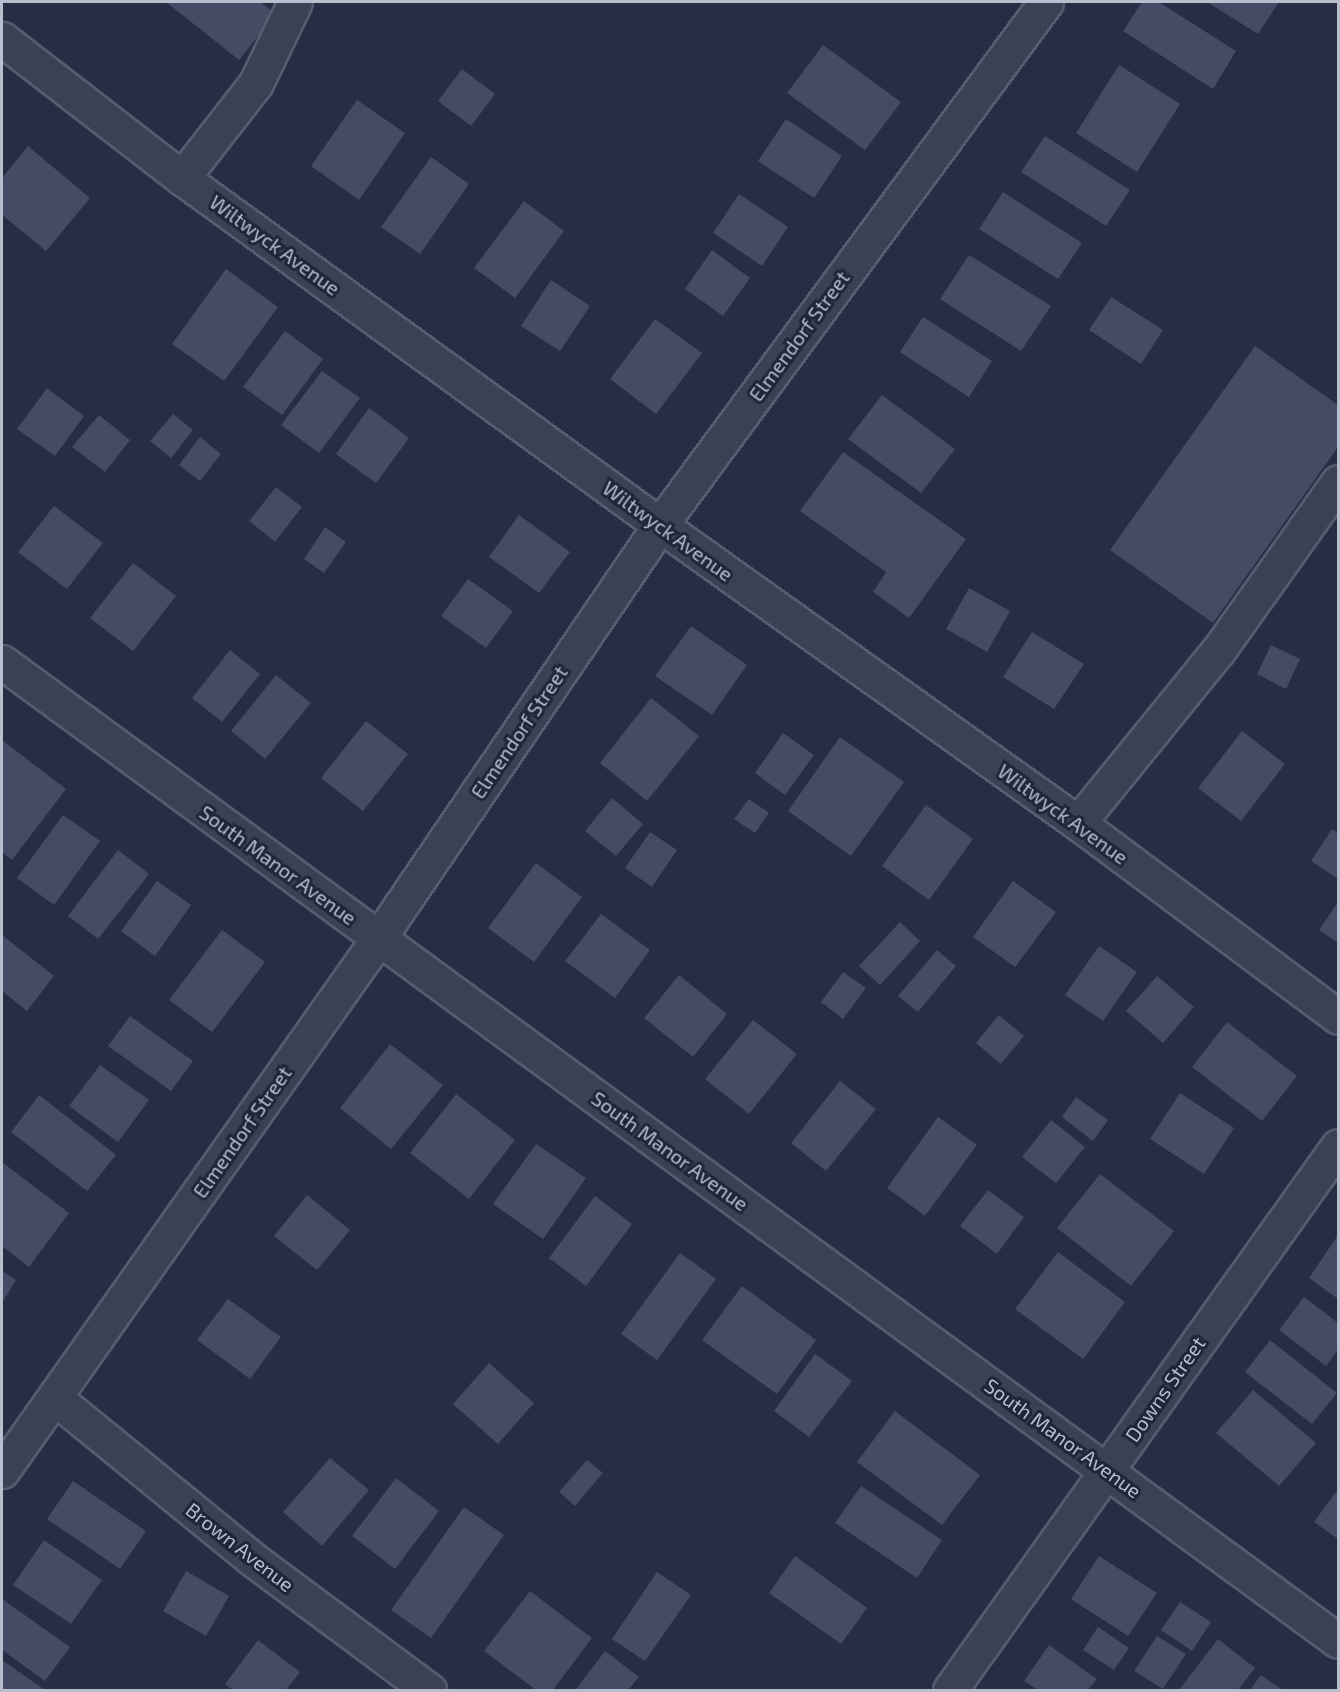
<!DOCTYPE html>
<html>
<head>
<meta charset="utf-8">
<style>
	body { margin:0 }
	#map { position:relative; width:1340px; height:1692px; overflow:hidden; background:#262e45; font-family:"Exo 2",sans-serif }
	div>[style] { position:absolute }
	.building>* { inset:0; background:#434b65 }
	.roads { filter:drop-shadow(2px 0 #565c6f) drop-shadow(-2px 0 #565c6f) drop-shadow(0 2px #565c6f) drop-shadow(0 -2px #565c6f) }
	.minor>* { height:33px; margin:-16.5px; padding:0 16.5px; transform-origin:16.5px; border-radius:16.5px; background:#3b4154 }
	span { translate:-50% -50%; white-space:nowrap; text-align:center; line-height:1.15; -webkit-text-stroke:6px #1f263a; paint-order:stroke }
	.street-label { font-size:20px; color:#b9bdce }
	.frame { position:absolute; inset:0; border:3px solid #b9bdce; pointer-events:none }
</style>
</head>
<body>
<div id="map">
	<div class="building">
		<div style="clip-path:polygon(166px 2px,260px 2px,276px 14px,239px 60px)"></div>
		<div style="clip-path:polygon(1142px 2px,1159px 2px,1236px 51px,1213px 89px,1123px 31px)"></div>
		<div style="clip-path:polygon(1207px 2px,1279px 2px,1258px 34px)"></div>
		<div style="clip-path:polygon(823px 45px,901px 102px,865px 150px,787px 93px)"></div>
		<div style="clip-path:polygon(1119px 65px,1180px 104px,1137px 172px,1076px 133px)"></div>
		<div style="clip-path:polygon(462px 69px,495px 94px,471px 126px,438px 101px)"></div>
		<div style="clip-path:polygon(357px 100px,405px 133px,359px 200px,311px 166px)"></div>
		<div style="clip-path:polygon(786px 119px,842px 156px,814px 198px,758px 161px)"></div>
		<div style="clip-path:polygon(1045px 136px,1130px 190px,1106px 226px,1021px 172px)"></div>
		<div style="clip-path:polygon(28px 146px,90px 198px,46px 251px,2px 215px,2px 178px)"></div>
		<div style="clip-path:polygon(431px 157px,469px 184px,420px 254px,381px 227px)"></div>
		<div style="clip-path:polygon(1003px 192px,1082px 243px,1058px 279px,979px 229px)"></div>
		<div style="clip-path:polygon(739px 194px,788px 227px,762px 266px,713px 233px)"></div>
		<div style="clip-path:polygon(524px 201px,564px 231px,515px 298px,474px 268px)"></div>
		<div style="clip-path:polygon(712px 250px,750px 278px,723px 316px,685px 289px)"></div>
		<div style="clip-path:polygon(969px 255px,1051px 306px,1021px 351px,940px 299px)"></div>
		<div style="clip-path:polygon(226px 269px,278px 307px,224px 381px,172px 344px)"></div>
		<div style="clip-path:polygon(551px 280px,590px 306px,560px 351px,521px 326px)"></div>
		<div style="clip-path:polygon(1111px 297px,1163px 330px,1141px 364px,1089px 330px)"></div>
		<div style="clip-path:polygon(923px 317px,992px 361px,969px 397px,900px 352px)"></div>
		<div style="clip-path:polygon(655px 319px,702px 353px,656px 414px,610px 379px)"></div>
		<div style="clip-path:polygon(285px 331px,323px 359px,282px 415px,243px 387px)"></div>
		<div style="clip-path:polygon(1255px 346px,1338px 405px,1338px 447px,1213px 623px,1110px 550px)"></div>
		<div style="clip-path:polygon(322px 371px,360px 398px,319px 453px,281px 425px)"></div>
		<div style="clip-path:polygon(47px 388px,84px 416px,55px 456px,17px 429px)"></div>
		<div style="clip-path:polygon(882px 395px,955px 449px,921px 493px,848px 439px)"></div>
		<div style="clip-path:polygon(369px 408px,409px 438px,376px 483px,336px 454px)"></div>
		<div style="clip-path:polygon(173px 414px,193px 430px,171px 458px,150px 441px)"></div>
		<div style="clip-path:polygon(99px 415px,130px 440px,105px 472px,72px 447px)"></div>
		<div style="clip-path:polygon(200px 437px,221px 454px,200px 481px,179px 465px)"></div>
		<div style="clip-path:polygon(843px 452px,966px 539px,909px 618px,873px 592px,886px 572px,800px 511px)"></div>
		<div style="clip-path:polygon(276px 487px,302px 507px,275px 542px,249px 521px)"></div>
		<div style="clip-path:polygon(54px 506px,103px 543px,67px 589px,18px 552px)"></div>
		<div style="clip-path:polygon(519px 515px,570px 552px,539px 593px,489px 557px)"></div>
		<div style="clip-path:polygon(325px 527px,346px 542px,324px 573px,304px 559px)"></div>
		<div style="clip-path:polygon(133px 563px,176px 596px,133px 651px,90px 618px)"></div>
		<div style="clip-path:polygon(468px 579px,513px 611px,486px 648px,441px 616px)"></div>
		<div style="clip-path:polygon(969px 588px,1010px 611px,987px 652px,946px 629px)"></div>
		<div style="clip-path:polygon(691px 626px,747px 665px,712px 715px,655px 676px)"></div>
		<div style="clip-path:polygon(1032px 632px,1084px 664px,1054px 709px,1003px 677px)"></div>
		<div style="clip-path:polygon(1271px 645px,1300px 659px,1286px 689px,1257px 674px)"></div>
		<div style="clip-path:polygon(230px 650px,260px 674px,222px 722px,192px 698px)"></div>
		<div style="clip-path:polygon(276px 675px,311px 703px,265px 759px,231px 731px)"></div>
		<div style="clip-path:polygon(651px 698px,699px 736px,647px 801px,600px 763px)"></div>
		<div style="clip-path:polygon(366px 721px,408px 754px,363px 811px,321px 778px)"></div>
		<div style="clip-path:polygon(1242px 731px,1285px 764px,1241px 821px,1198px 788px)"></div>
		<div style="clip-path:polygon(783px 733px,814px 755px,785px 795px,755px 773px)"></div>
		<div style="clip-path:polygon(840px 737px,904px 782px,851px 856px,788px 811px)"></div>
		<div style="clip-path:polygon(2px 740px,66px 789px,12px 860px,2px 852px)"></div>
		<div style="clip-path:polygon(612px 798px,643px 824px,616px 856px,585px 831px)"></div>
		<div style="clip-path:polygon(749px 799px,769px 813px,755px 833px,734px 819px)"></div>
		<div style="clip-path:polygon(926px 805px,973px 839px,929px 900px,882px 866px)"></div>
		<div style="clip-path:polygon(63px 815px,100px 841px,54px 905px,17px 878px)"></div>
		<div style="clip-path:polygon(1332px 829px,1338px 833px,1338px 879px,1311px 861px)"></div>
		<div style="clip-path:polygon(650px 832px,677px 850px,652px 887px,625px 868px)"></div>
		<div style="clip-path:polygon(118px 850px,149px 874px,98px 939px,68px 916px)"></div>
		<div style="clip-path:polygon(536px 863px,582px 897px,534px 962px,488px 928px)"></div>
		<div style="clip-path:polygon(157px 881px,191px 905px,155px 956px,121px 931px)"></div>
		<div style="clip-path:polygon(1013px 881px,1056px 912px,1015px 967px,973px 937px)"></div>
		<div style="clip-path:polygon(1338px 902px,1338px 943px,1319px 930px)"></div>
		<div style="clip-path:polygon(601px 914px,650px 950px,615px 998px,565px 961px)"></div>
		<div style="clip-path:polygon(900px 922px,920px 941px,880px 985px,859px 966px)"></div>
		<div style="clip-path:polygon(222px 930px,265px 962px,212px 1032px,169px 1000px)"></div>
		<div style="clip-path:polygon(2px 935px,54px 976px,27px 1011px,2px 991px)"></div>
		<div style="clip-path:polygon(1099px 946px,1137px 972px,1103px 1021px,1065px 995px)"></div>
		<div style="clip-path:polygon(937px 950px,956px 966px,918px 1012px,898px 996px)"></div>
		<div style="clip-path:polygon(843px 972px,866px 988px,843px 1019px,821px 1002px)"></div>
		<div style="clip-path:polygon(679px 975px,727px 1014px,693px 1057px,644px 1018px)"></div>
		<div style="clip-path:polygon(1157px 976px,1194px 1007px,1163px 1043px,1126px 1011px)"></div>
		<div style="clip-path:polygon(999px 1015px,1024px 1036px,1001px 1064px,976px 1043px)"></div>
		<div style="clip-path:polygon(130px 1016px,193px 1061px,171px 1091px,108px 1046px)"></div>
		<div style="clip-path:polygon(753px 1020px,797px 1054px,749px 1114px,705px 1079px)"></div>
		<div style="clip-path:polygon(1227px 1022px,1297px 1076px,1262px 1121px,1192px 1067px)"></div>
		<div style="clip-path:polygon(390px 1044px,443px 1085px,391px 1149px,340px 1108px)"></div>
		<div style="clip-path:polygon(100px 1065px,149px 1100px,118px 1142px,69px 1106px)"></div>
		<div style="clip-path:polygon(840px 1081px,876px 1109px,826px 1171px,791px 1143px)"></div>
		<div style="clip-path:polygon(1180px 1093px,1234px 1128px,1204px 1174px,1150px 1139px)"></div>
		<div style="clip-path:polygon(456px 1094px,515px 1140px,469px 1199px,410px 1153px)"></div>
		<div style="clip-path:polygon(39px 1095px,116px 1155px,87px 1191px,11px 1132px)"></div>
		<div style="clip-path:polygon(1076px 1097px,1108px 1120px,1093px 1141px,1062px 1117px)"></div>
		<div style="clip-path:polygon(938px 1117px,977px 1145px,925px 1216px,887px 1188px)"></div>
		<div style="clip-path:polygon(1051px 1120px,1085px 1147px,1056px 1183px,1022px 1157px)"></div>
		<div style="clip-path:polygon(536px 1144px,586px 1178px,543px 1239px,493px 1204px)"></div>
		<div style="clip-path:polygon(2px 1162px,69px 1213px,29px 1267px,2px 1246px)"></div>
		<div style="clip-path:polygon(1100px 1174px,1174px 1231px,1131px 1286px,1057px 1228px)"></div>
		<div style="clip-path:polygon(988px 1190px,1024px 1217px,997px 1254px,960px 1226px)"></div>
		<div style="clip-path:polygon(307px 1195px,350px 1230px,317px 1270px,274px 1236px)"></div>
		<div style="clip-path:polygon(595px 1196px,632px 1224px,586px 1286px,549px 1258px)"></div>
		<div style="clip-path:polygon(1338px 1235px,1338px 1299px,1309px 1278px)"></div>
		<div style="clip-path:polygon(1058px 1252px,1125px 1302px,1083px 1359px,1015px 1309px)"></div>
		<div style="clip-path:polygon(680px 1253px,716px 1279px,657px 1360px,621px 1334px)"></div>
		<div style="clip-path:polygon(2px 1271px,16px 1280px,2px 1303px)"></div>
		<div style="clip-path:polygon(742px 1286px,816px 1340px,777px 1394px,702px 1340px)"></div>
		<div style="clip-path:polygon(1304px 1297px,1338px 1323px,1338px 1350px,1326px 1366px,1279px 1330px)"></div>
		<div style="clip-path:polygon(228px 1299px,281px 1337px,250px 1379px,197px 1340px)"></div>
		<div style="clip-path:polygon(1270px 1340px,1337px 1393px,1312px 1424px,1245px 1372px)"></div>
		<div style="clip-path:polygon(815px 1354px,852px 1381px,809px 1437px,774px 1411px)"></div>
		<div style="clip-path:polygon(489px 1363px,534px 1403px,498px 1444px,453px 1404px)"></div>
		<div style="clip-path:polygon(1253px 1390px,1316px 1443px,1279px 1486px,1216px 1433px)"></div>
		<div style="clip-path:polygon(895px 1411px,980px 1475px,942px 1525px,857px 1462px)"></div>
		<div style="clip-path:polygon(330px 1458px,369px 1490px,322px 1546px,283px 1512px)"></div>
		<div style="clip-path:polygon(587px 1460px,603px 1473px,575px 1506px,559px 1492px)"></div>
		<div style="clip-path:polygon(396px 1478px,439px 1511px,395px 1569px,352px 1536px)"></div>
		<div style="clip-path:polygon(73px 1481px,146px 1531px,120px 1569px,47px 1519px)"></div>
		<div style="clip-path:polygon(861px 1486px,942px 1540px,917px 1578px,835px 1523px)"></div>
		<div style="clip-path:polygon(1336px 1492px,1338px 1494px,1338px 1539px,1314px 1522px)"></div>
		<div style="clip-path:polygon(464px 1507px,504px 1535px,431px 1638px,391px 1610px)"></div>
		<div style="clip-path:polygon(44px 1540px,102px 1580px,71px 1624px,13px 1585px)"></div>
		<div style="clip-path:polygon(795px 1556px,867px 1608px,841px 1644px,769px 1593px)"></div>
		<div style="clip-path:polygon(1099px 1556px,1157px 1593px,1128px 1636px,1071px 1599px)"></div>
		<div style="clip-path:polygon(186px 1571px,229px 1596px,206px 1636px,163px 1611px)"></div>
		<div style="clip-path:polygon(657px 1572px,691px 1595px,645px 1661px,612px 1639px)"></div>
		<div style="clip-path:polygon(530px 1591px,592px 1638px,553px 1690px,536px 1690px,484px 1651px)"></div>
		<div style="clip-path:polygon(2px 1599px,70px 1647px,45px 1681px,2px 1650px)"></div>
		<div style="clip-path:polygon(1180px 1602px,1211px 1622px,1192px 1651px,1161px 1630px)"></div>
		<div style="clip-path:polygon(1098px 1627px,1129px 1648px,1114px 1670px,1083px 1650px)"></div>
		<div style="clip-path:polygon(1157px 1636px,1186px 1654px,1163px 1689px,1134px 1671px)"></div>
		<div style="clip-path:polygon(1218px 1639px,1255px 1668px,1238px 1690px,1179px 1690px)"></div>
		<div style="clip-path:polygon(258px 1640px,300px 1672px,286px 1690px,233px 1690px,225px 1684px)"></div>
		<div style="clip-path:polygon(1049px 1645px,1097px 1679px,1088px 1690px,1038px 1690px,1024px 1681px)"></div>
		<div style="clip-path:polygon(605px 1651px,639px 1677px,628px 1690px,578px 1690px,576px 1689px)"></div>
		<div style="clip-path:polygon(2px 1660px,45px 1690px,2px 1690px)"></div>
		<div style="clip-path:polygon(1261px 1675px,1283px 1690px,1250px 1690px)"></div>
	</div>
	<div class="roads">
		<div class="minor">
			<div style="left:2px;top:39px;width:227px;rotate:37.7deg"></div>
			<div style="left:182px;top:178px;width:591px;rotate:35.98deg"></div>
			<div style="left:660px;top:525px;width:513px;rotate:35.49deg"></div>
			<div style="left:1078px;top:823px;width:324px;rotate:36.7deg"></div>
			<div style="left:182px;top:178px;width:120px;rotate:-52.1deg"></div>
			<div style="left:256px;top:83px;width:90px;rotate:-64.3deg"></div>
			<div style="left:2px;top:662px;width:1656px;rotate:36.23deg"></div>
			<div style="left:1078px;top:823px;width:222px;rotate:-50.9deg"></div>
			<div style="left:1218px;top:651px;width:207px;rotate:-54.6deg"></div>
			<div style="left:55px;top:1398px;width:253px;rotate:39.2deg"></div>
			<div style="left:251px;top:1558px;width:222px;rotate:36.6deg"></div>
			<div style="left:2px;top:1471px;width:651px;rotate:-54.75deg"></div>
			<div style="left:378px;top:939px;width:501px;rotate:-55.74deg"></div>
			<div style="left:660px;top:525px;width:650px;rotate:-53.57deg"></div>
			<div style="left:950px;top:1690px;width:668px;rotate:-54.5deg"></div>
		</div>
	</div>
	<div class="street-label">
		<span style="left:275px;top:245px;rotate:36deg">Wiltwyck Avenue</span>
		<span style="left:799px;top:336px;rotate:-54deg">Elmendorf Street</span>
		<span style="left:668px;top:531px;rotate:36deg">Wiltwyck Avenue</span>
		<span style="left:519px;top:732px;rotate:-56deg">Elmendorf Street</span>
		<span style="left:1063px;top:814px;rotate:36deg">Wiltwyck Avenue</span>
		<span style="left:278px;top:865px;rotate:36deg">South Manor Avenue</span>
		<span style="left:242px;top:1132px;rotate:-55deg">Elmendorf Street</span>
		<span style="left:670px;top:1151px;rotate:36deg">South Manor Avenue</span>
		<span style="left:1165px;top:1389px;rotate:-55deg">Downs Street</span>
		<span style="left:1063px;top:1438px;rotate:36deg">South Manor Avenue</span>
		<span style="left:240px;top:1547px;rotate:38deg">Brown Avenue</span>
	</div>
	<div class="frame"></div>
</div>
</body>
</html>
